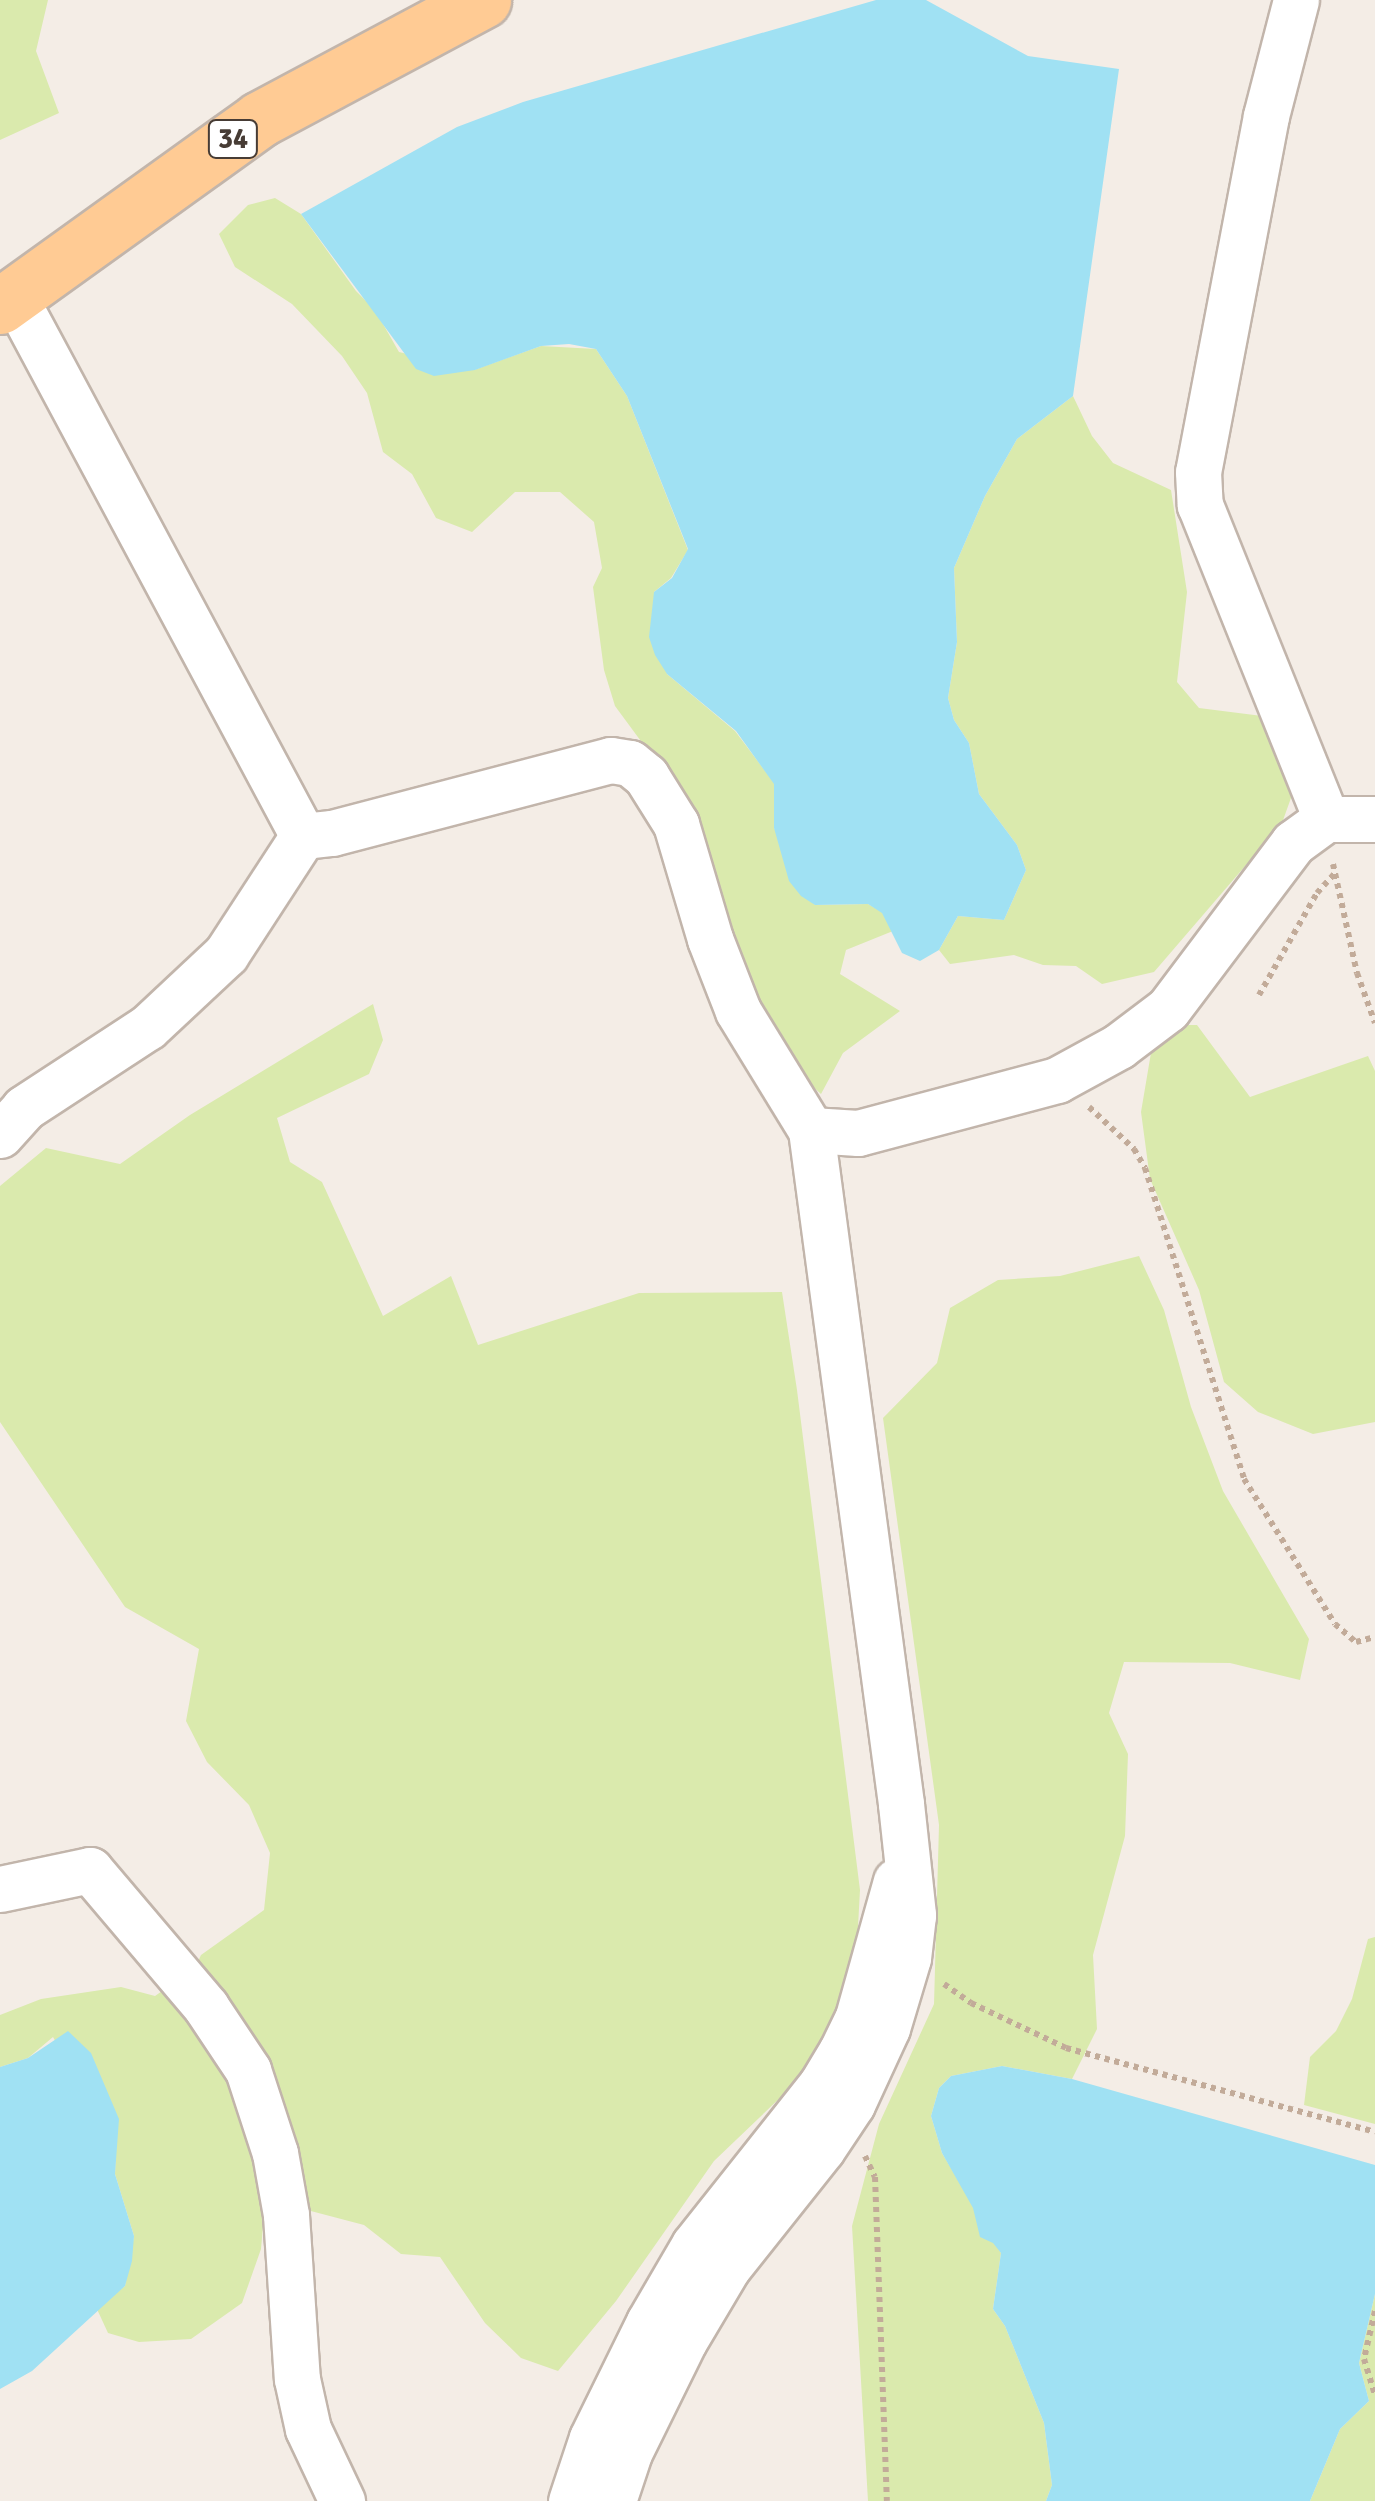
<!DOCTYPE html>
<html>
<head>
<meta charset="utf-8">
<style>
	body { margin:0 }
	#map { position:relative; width:1375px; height:2501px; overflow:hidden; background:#f4ede6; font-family:Signika,sans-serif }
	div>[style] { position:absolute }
	.green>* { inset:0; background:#daeaad }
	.water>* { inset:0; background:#a0e1f3 }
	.path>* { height:6px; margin-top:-3px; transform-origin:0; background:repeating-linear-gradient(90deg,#c2ab99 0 5px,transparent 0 10px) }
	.roads { filter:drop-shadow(2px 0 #c2b5ab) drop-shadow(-2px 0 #c2b5ab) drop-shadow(0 2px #c2b5ab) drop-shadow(0 -2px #c2b5ab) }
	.street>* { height:45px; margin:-22.5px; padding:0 22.5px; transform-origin:22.5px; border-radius:22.5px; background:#fff }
	.primary>* { height:55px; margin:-27.5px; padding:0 27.5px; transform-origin:27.5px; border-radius:27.5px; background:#ffcb94 }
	span { translate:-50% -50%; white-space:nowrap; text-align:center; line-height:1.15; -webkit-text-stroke:8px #fff; paint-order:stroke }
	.shield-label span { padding:2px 8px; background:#fff; border:2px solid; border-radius:8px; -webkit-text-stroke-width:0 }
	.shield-label { font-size:28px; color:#473c35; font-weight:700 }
</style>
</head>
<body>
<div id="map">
	<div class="green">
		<div style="clip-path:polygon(0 0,48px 0,36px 51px,59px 113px,0 140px)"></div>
		<div style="clip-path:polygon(275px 198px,301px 214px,356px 291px,375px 310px,399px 352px,474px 370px,541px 346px,596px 349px,627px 396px,688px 550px,671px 578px,654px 592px,667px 674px,735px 731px,775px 784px,774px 828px,815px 905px,868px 904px,882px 912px,893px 931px,846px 950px,840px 974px,900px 1011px,843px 1053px,821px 1094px,788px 1064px,757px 1006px,660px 767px,615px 706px,604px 670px,593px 587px,602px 568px,594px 522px,560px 492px,515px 492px,472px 532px,436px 518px,412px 474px,383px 452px,367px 393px,342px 356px,292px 304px,235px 267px,219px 234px,248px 205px)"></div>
		<div style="clip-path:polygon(1073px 396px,1092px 436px,1113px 463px,1171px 490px,1187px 592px,1177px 682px,1199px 708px,1270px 717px,1296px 784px,1282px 823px,1154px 972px,1102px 984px,1076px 966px,1043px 965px,1014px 955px,950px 964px,939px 950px,958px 916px,1004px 920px,1026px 870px,1017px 845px,979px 794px,969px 743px,954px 720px,948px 698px,957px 642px,954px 568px,985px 496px,1017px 439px)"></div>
		<div style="clip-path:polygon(373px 1004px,383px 1040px,369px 1074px,277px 1118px,290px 1162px,322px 1182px,383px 1316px,451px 1276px,478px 1345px,639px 1293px,782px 1292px,797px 1390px,860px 1890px,855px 1982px,806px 2073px,714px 2161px,616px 2301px,558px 2371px,521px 2358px,485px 2323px,440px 2257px,401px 2254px,364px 2225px,307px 2210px,263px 2226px,261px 2249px,242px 2303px,191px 2339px,139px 2342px,108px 2333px,96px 2307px,125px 2286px,134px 2236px,115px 2174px,116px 2148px,53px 2037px,28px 2058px,0 2067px,0 2015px,41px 1999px,121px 1987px,155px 1996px,195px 1968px,201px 1955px,264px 1910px,270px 1853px,249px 1805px,207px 1762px,186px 1721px,199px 1649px,125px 1607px,0 1422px,0 1186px,46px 1148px,120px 1164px,190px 1115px)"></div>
		<div style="clip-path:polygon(1173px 1025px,1197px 1025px,1250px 1097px,1368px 1056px,1375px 1071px,1375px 1422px,1313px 1434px,1258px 1412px,1224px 1382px,1199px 1290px,1150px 1179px,1141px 1112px,1153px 1041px)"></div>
		<div style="clip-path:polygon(1139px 1256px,1164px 1310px,1191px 1407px,1223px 1491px,1309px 1639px,1300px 1680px,1230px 1663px,1124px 1662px,1109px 1713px,1128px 1754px,1125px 1836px,1093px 1955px,1097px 2029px,1072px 2079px,1002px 2066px,951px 2076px,939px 2088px,931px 2116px,942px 2153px,1001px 2253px,993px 2309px,1005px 2326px,1044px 2423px,1052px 2485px,1046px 2501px,868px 2501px,852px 2226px,879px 2124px,934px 2004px,939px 1825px,883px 1418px,937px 1363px,950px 1308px,998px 1280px,1060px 1276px)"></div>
		<div style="clip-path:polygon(1375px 1937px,1375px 2124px,1304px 2105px,1310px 2057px,1336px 2031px,1352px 1999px,1368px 1939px)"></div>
		<div style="clip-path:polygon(1375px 2294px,1375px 2501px,1310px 2501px,1340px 2429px,1369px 2401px,1359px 2363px)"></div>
	</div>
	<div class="water">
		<div style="clip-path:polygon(876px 0,926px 0,1028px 56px,1119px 69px,1073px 396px,1017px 439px,985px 496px,954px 568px,957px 642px,948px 698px,954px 720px,969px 743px,979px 794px,1017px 845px,1026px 870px,1004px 920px,958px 916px,939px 950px,920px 961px,902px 953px,882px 913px,868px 904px,815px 905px,801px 896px,789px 881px,774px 828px,774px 784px,736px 731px,667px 674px,655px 655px,649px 637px,654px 592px,672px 578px,688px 549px,627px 396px,596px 349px,569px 344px,541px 346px,475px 370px,434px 376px,416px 369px,301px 214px,457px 127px,523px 102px)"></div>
		<div style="clip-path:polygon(68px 2031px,91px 2053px,119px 2119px,115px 2174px,134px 2236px,132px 2261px,125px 2286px,32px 2371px,0 2389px,0 2067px,28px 2058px)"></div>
		<div style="clip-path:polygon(1002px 2066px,1072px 2079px,1375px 2165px,1375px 2294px,1359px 2363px,1369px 2401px,1340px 2429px,1310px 2501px,1046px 2501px,1052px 2485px,1044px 2423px,1005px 2326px,993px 2309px,1001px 2253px,993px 2243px,980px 2237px,973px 2208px,942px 2153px,931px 2116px,939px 2088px,951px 2076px)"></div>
	</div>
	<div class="path">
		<div style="left:1333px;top:864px;width:112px;rotate:77.6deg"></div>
		<div style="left:1357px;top:973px;width:53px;rotate:70.2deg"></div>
		<div style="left:1259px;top:995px;width:117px;rotate:-60.4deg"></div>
		<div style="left:1317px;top:893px;width:27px;rotate:-48deg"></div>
		<div style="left:1089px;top:1107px;width:62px;rotate:43deg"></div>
		<div style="left:1134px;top:1149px;width:22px;rotate:60deg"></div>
		<div style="left:1145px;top:1168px;width:326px;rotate:72.3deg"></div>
		<div style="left:1244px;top:1479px;width:171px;rotate:57.9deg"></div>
		<div style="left:1335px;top:1624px;width:28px;rotate:41deg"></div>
		<div style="left:1356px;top:1642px;width:20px;rotate:-15deg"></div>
		<div style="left:944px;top:1984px;width:33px;rotate:35deg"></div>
		<div style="left:971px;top:2003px;width:105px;rotate:25.3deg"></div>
		<div style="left:1066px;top:2048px;width:320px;rotate:15.2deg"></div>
		<div style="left:865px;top:2156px;width:23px;rotate:65deg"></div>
		<div style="left:875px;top:2177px;width:324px;rotate:87.9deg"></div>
		<div style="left:1375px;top:2311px;width:49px;rotate:102.9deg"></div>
		<div style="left:1364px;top:2359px;width:39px;rotate:73deg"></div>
	</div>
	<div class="roads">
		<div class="street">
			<div style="left:1296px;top:0;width:120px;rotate:104.5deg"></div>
			<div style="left:1266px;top:116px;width:362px;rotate:100.8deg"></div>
			<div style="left:1198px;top:472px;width:33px;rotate:87deg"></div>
			<div style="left:1200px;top:505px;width:338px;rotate:68.1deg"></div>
			<div style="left:14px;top:296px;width:612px;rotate:61.84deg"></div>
			<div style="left:303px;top:836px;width:29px;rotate:-6deg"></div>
			<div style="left:332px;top:833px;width:288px;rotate:-14.7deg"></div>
			<div style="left:611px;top:760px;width:19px;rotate:9deg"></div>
			<div style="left:630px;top:763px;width:21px;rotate:39deg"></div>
			<div style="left:646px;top:776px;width:57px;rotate:58deg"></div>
			<div style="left:676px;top:824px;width:120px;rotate:73.5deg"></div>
			<div style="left:710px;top:939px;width:77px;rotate:68.7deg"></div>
			<div style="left:738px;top:1011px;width:140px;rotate:58.5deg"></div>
			<div style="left:811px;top:1130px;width:680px;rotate:82.39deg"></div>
			<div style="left:901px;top:1804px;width:112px;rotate:83.8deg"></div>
			<div style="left:913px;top:1915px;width:43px;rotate:96.6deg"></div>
			<div style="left:908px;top:1958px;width:73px;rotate:106.7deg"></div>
			<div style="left:887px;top:2028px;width:84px;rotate:114.7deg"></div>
			<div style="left:852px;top:2104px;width:54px;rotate:123.7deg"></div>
			<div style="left:822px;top:2149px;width:151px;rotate:128.5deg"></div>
			<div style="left:728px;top:2267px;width:86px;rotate:120.7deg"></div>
			<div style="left:684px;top:2341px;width:125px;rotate:116.2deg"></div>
			<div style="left:629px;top:2453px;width:51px;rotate:108.4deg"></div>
			<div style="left:811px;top:1130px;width:47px;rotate:3.7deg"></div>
			<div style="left:858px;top:1133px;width:206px;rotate:-14.9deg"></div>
			<div style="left:1057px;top:1080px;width:71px;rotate:-28.7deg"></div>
			<div style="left:1119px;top:1046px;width:61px;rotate:-37.1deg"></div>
			<div style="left:1168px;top:1009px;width:208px;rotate:-53deg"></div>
			<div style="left:1293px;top:843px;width:41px;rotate:-36deg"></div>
			<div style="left:1326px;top:819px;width:49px"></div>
			<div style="left:0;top:1135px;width:36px;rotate:-48deg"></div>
			<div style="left:24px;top:1108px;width:148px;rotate:-33.2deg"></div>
			<div style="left:148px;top:1027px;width:107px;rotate:-43.1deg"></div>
			<div style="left:226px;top:954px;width:141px;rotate:-56.9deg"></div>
			<div style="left:0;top:1889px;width:92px;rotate:-11.9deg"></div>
			<div style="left:90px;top:1870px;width:180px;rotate:49.7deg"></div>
			<div style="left:206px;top:2007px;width:76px;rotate:56.3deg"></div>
			<div style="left:248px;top:2070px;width:87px;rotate:72deg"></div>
			<div style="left:275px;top:2153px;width:63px;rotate:79.9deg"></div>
			<div style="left:286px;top:2215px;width:164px;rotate:86.2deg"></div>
			<div style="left:297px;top:2379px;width:51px;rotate:77.6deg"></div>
			<div style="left:308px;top:2429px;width:80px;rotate:64.7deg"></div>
			<div style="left:571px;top:2501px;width:66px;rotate:-71.6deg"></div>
			<div style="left:592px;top:2438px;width:129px;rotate:-63.8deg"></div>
			<div style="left:649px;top:2322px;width:89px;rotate:-59.7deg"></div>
			<div style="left:694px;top:2245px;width:204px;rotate:-51.6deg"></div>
			<div style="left:821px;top:2085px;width:39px;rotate:-59deg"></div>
			<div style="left:841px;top:2052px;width:39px;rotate:-64deg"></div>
			<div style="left:858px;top:2017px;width:141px;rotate:-74.4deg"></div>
		</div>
		<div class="primary">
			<div style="left:0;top:306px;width:320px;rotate:-35.7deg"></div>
			<div style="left:260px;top:119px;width:253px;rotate:-28.1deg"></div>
		</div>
	</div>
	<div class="shield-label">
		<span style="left:233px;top:139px">34</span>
	</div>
</div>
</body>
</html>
